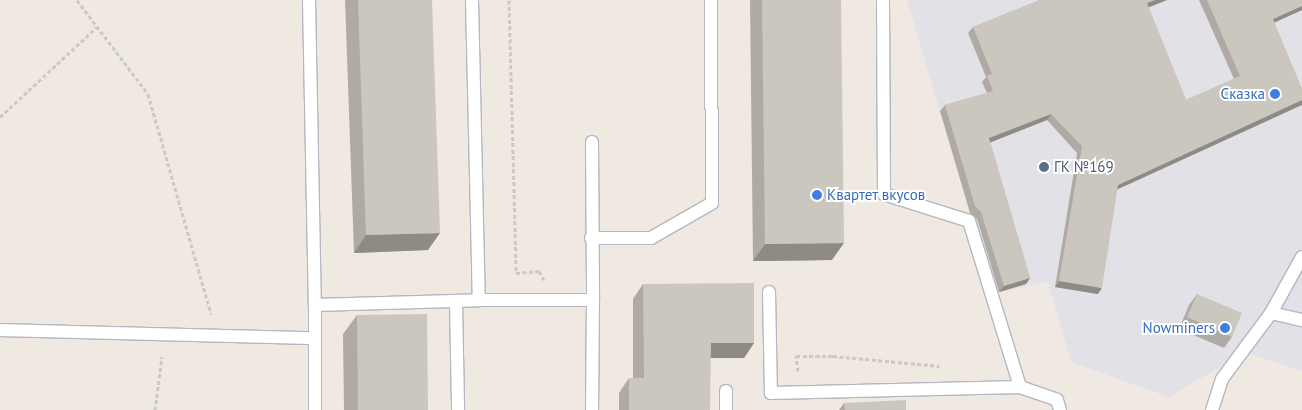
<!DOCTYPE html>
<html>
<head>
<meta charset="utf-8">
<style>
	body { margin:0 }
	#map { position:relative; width:1302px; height:410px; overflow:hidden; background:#efe9e1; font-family:"PT Sans",sans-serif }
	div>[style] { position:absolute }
	.industrial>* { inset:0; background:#e3e1e8 }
	.path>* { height:3px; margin-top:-1.5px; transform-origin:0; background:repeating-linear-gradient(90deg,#c9c9c9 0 4px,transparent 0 6.5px) }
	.roads { filter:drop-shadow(1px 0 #b4b7c1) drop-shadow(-1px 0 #b4b7c1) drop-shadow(0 1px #b4b7c1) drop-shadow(0 -1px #b4b7c1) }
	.service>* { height:12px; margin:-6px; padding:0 6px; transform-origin:6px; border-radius:6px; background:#fff }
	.wall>* { inset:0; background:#afaba4 }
	.shaded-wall>* { inset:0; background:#8e8b86 }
	.building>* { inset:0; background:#cbc7bf }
	.dots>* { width:14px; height:14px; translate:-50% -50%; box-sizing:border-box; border:2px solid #fff; border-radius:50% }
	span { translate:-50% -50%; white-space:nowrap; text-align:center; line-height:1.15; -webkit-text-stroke:4px #fff; paint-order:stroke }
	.shop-label { font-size:15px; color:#366cbe }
	.right { translate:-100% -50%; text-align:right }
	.left { translate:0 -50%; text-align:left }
	.service-label { font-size:15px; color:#4e5e75 }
</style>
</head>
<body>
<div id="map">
	<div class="industrial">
		<div style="clip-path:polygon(907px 0,1302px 0,1302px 371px,1245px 352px,1169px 397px,1071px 362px,1048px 282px,994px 294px)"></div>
	</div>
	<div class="path">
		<div style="left:77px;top:0;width:118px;rotate:52.9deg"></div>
		<div style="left:148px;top:94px;width:229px;rotate:74deg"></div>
		<div style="left:509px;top:0;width:273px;rotate:88.5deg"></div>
		<div style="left:516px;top:273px;width:23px;rotate:-5deg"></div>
		<div style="left:539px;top:271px;width:10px;rotate:61deg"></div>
		<div style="left:0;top:117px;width:132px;rotate:-42.9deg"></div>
		<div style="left:798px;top:371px;width:15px;rotate:-98deg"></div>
		<div style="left:796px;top:356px;width:37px"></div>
		<div style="left:833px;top:356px;width:107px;rotate:5.3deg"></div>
		<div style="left:155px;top:410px;width:54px;rotate:-82.6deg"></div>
	</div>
	<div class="roads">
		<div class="service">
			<div style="left:309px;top:0;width:305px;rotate:88.9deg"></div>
			<div style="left:472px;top:0;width:300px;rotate:88.7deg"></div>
			<div style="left:883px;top:0;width:194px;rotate:89.7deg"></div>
			<div style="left:884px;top:194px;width:89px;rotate:17.6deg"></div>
			<div style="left:969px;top:221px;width:174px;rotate:72.9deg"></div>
			<div style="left:592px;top:142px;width:158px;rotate:89.6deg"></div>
			<div style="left:591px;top:238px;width:60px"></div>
			<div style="left:651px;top:238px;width:70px;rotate:-29.8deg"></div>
			<div style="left:712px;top:203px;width:203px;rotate:-90.3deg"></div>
			<div style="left:769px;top:292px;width:101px;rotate:88.9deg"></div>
			<div style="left:771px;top:393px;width:249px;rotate:-1.4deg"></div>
			<div style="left:1020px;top:387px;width:39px;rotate:19deg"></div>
			<div style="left:1057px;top:400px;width:10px;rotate:73deg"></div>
			<div style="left:456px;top:301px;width:109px;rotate:88.9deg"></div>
			<div style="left:1271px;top:313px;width:64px;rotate:-61deg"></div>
			<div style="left:0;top:330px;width:314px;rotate:1.5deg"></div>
			<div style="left:726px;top:391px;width:19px;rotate:90deg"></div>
			<div style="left:315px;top:410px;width:105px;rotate:-90deg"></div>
			<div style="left:315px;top:305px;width:164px;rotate:-1.7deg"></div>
			<div style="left:479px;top:300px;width:114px"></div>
			<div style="left:593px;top:300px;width:110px;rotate:90.5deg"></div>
			<div style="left:1212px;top:410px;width:33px;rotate:-72deg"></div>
			<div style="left:1222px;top:379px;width:82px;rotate:-53.4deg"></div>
			<div style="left:1271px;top:313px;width:32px;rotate:13deg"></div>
		</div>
	</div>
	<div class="wall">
		<div style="clip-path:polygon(345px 0,432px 0,428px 250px,354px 253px)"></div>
		<div style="clip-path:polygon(750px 0,841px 0,832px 260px,753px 261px)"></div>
		<div style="clip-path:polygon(1040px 0,1167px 0,1148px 7px,1186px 100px,1234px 79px,1199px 0,1302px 0,1302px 10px,1274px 23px,1302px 89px,1302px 104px,1117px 189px,1098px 294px,1055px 287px,1077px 153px,1047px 120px,990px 142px,1030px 278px,1026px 284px,999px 292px,977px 219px,970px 213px,940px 111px,945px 105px,987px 93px,982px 82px,986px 77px,968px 33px,973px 27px)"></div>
		<div style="clip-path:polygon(643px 284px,754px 343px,744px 358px,710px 358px,710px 410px,619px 410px,619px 393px,629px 378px,633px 378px,633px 299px)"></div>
		<div style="clip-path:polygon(1197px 294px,1232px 337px,1224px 348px,1179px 329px,1189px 305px)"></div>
		<div style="clip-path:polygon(357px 315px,428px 410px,344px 410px,343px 334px)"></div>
		<div style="clip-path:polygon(844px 403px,906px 410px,839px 410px)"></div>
	</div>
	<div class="shaded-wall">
		<div style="clip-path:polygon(1155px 0,1167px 0,1142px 10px,1147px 3px)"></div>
		<div style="clip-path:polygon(1302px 6px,1302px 10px,1268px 25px,1273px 19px)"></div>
		<div style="clip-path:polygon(1302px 100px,1302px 105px,1114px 191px,1118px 185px)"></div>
		<div style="clip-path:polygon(1051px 114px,1047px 120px,984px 145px,989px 138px)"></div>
		<div style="clip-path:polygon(440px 233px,428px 250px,354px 253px,366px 235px)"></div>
		<div style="clip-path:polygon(844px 243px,832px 260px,753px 261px,765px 244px)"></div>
		<div style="clip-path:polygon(1030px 278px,1026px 284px,999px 292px,1004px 286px)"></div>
		<div style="clip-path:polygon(1059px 281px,1102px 288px,1098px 294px,1055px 287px)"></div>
		<div style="clip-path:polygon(711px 343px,754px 343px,744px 358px,700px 358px)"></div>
	</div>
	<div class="building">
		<div style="clip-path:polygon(358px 0,432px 0,440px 233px,366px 235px)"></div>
		<div style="clip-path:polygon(762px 0,841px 0,844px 243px,765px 244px)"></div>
		<div style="clip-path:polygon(1040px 0,1155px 0,1147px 3px,1186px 100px,1240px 76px,1207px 0,1302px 0,1302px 6px,1273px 19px,1302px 89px,1302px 100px,1118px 185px,1102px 288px,1059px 281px,1082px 146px,1051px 114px,989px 138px,1030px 278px,1004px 286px,981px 212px,975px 206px,945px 105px,993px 91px,987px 76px,992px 74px,973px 27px)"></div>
		<div style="clip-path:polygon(754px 283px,754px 343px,711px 343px,710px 410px,629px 410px,629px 378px,644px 378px,643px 284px)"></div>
		<div style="clip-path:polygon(1197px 294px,1242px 313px,1232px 337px,1187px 317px)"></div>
		<div style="clip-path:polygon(427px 314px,428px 410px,358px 410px,357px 315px)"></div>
		<div style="clip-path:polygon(906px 400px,906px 410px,845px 410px,844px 403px)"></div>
	</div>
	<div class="dots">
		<div style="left:1275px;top:94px;background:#3f7fe0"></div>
		<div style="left:1044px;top:167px;background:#5c6f8a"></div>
		<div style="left:817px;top:195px;background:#3f7fe0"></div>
		<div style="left:1225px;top:328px;background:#3f7fe0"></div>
	</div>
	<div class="shop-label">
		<span class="right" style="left:1265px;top:94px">Сказка</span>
		<span class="left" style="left:827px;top:195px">Квартет вкусов</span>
		<span class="right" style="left:1215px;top:328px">Nowminers</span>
	</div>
	<div class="service-label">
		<span class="left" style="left:1054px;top:167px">ГК №169</span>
	</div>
</div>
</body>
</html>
